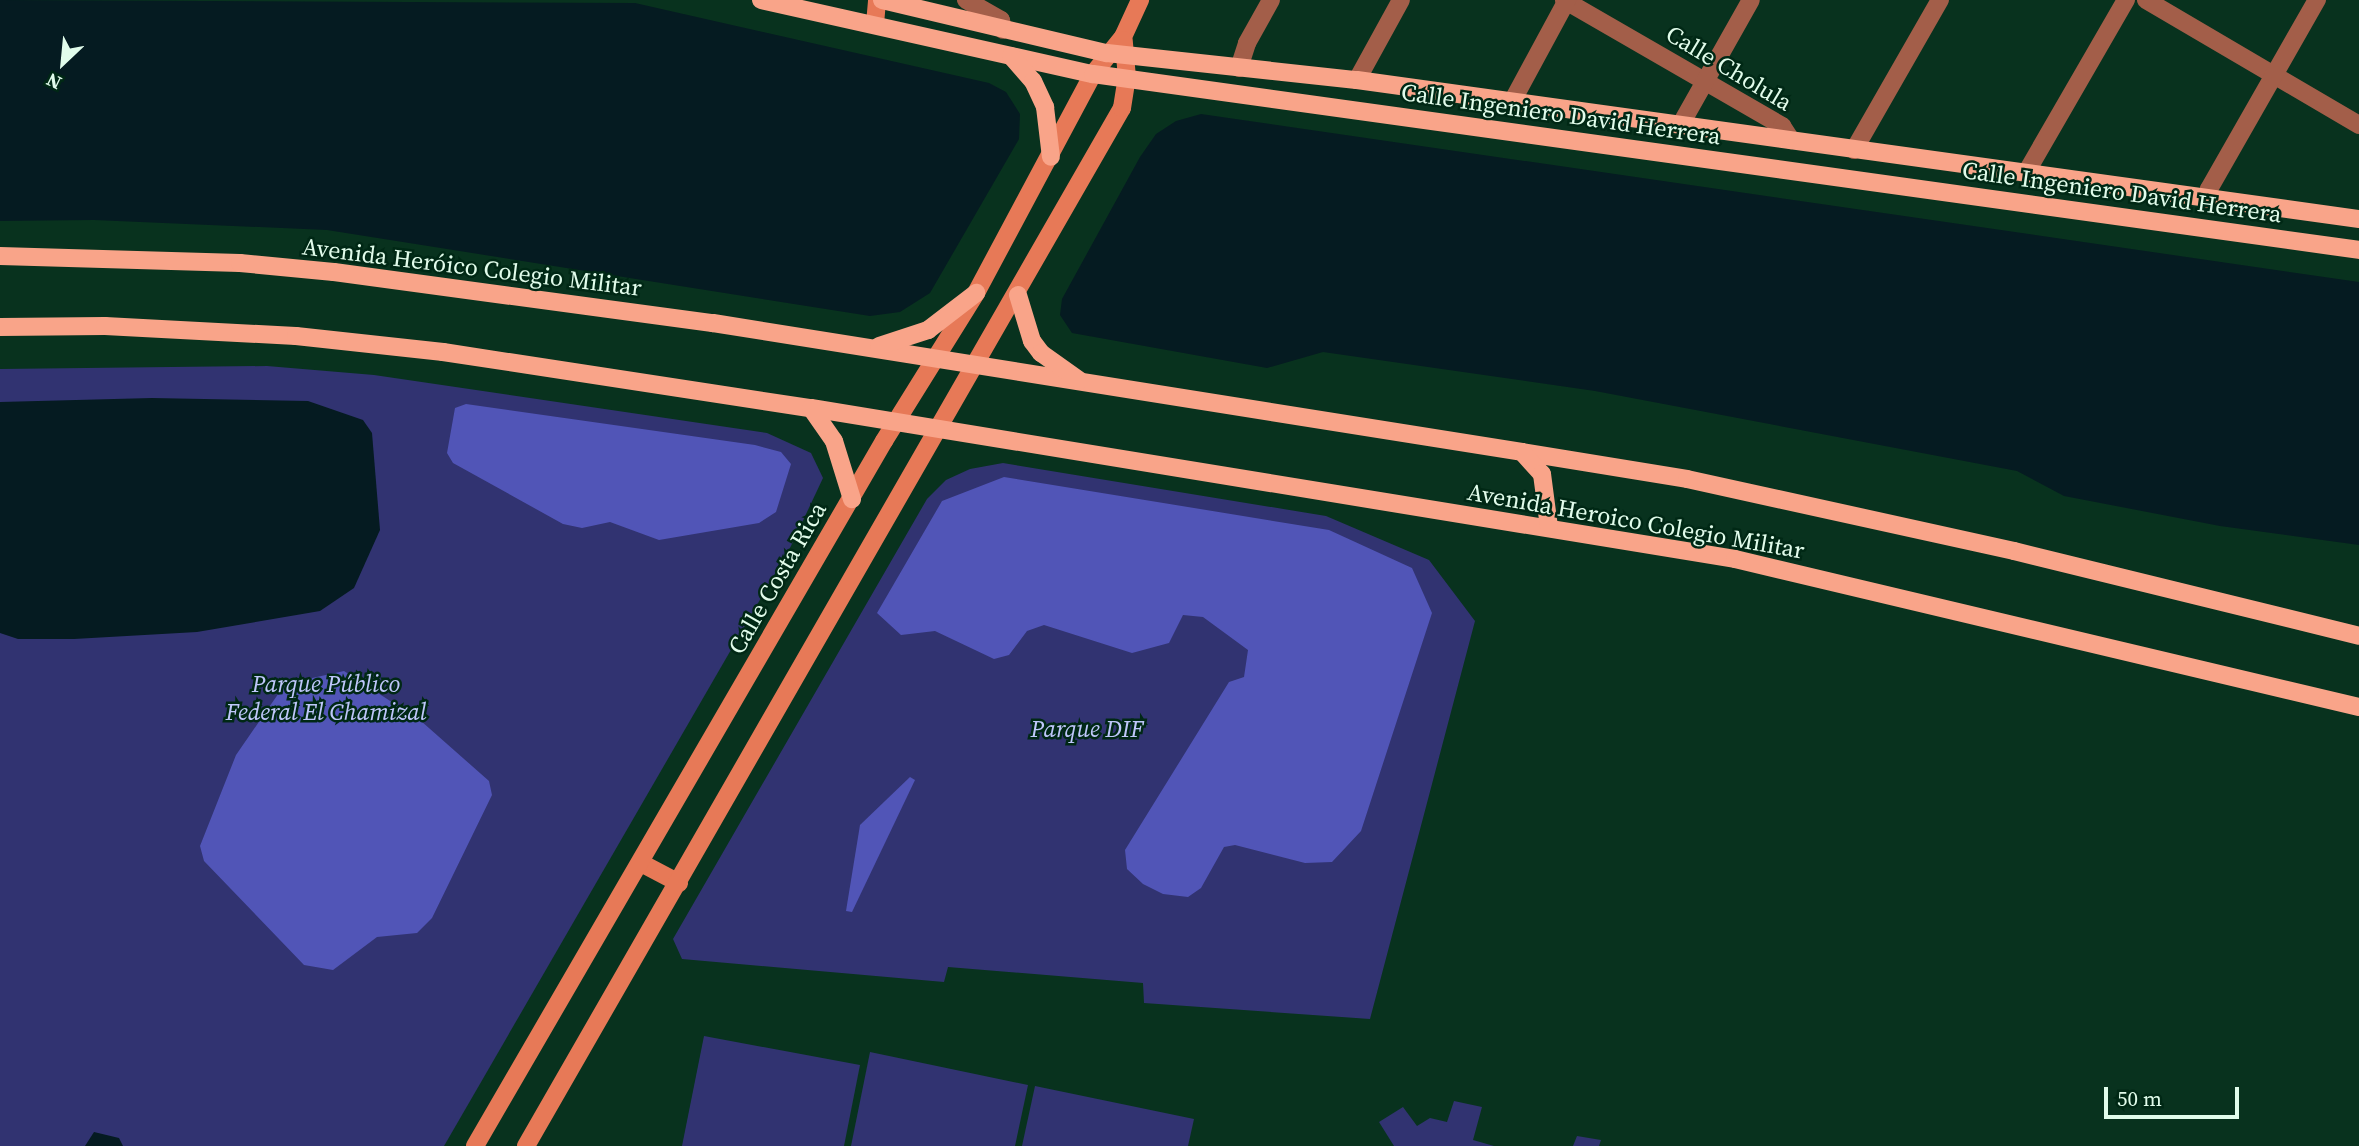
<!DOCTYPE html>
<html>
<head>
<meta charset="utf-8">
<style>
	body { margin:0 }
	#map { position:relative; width:2359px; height:1146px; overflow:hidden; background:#08321e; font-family:"Source Serif 4",serif }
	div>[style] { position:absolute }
	.green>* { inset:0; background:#313371 }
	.forest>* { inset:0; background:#5155b7 }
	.water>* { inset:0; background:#051b21 }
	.street>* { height:18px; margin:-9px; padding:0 9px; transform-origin:9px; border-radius:9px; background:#a35e49 }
	.secondary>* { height:18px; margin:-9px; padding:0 9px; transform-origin:9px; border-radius:9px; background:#e77957 }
	.primary>* { height:18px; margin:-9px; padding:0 9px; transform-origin:9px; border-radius:9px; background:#f9a489 }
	span { translate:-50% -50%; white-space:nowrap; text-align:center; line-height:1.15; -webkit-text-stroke:5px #002815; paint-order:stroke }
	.street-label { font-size:24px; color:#e1fceb }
	.park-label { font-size:24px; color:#bfc7fb; font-style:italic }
	.north { position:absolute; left:28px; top:28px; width:70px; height:70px; -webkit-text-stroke:5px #002815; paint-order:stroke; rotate:206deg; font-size:19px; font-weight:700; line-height:28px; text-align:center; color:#e1fceb }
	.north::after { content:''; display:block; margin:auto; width:24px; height:32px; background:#e1fceb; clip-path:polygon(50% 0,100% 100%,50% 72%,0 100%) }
	.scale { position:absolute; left:2104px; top:1087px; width:135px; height:32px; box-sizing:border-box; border:4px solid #e1fceb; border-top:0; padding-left:9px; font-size:21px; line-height:24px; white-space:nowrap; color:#e1fceb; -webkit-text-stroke:5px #002815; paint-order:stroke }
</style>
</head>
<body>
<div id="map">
	<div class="green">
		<div style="clip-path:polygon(267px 366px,374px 375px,767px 433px,811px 453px,823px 478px,791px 546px,444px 1146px,0 1146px,0 369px)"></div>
		<div style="clip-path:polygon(1003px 463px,1326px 516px,1429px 560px,1475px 621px,1370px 1019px,1144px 1003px,1143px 983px,948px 967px,944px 982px,682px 959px,673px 939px,927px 499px,946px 480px,970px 469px)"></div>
		<div style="clip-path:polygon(704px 1036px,860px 1065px,844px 1146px,682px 1146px)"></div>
		<div style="clip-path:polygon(870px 1052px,1028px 1085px,1015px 1146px,851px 1146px)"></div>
		<div style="clip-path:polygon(1035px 1086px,1194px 1119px,1188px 1146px,1022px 1146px)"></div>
		<div style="clip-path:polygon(1454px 1101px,1482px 1107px,1473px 1140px,1494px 1146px,1394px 1146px,1379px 1122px,1403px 1107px,1417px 1126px,1430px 1118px,1447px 1122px)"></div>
		<div style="clip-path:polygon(1577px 1136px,1601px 1140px,1599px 1146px,1573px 1146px)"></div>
	</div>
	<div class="forest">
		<div style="clip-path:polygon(466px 404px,755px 445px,781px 452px,791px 464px,776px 512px,759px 523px,659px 540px,610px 522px,582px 528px,563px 524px,453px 463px,447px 453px,455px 408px)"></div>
		<div style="clip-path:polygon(1004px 477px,1329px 530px,1412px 568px,1432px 613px,1361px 831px,1332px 862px,1305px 863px,1235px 845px,1224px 847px,1201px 888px,1188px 897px,1163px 894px,1143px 884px,1127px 869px,1125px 850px,1229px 682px,1244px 677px,1248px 650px,1203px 617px,1183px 615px,1169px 643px,1132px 653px,1044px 625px,1027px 631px,1009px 655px,994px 659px,935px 631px,901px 635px,877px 613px,942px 501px)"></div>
		<div style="clip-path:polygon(344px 671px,421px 721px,489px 781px,492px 795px,432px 918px,417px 933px,377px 937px,333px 970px,304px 965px,204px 861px,200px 846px,236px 755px,285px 684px)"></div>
		<div style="clip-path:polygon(910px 777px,915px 780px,852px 912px,846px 911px,860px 825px)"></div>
	</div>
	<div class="water">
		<div style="clip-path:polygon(0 0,635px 3px,989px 83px,1006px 92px,1020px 114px,1019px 139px,930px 293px,900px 312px,870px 316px,327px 230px,94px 220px,0 221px)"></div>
		<div style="clip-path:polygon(1201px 114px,2359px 282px,2359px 545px,2220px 526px,2064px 496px,2017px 471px,1595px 391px,1323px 352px,1267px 368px,1072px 333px,1060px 315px,1062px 299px,1140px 157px,1156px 134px,1176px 121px)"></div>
		<div style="clip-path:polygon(152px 398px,308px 401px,363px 420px,372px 433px,380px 530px,354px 588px,320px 611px,197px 632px,74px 639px,18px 639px,0 633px,0 402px)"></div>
		<div style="clip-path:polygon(94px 1132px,119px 1138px,123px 1146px,85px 1146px)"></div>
	</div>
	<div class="street">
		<div style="left:966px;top:0;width:40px;rotate:29.7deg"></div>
		<div style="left:1001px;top:20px;width:10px;rotate:79deg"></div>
		<div style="left:1564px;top:0;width:252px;rotate:30deg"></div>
		<div style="left:1782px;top:126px;width:17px;rotate:57deg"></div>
		<div style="left:2146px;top:0;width:247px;rotate:30.4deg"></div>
		<div style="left:1239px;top:68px;width:26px;rotate:-72deg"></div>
		<div style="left:1247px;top:43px;width:49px;rotate:-60.8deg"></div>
		<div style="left:1357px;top:80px;width:91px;rotate:-61.2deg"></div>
		<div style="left:1513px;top:100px;width:114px;rotate:-61.6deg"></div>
		<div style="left:1681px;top:124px;width:142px;rotate:-60.6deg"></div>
		<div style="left:1854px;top:150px;width:173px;rotate:-60.2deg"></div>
		<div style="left:2026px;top:173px;width:200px;rotate:-60deg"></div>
		<div style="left:2208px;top:199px;width:10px;rotate:-84deg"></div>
		<div style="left:2209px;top:189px;width:218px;rotate:-60.3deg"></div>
	</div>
	<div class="secondary">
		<div style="left:875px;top:24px;width:24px;rotate:-85deg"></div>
		<div style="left:641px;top:863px;width:43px;rotate:27.8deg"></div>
		<div style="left:475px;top:1146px;width:815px;rotate:-59.88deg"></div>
		<div style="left:884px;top:441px;width:174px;rotate:-58.1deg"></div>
		<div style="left:976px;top:293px;width:248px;rotate:-61.9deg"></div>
		<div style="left:1093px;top:74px;width:48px;rotate:-51deg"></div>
		<div style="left:1123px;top:37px;width:41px;rotate:-65.3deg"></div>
		<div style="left:526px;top:1146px;width:1197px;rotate:-60.14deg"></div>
		<div style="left:1122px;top:108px;width:30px;rotate:-81deg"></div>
		<div style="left:1127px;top:78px;width:38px;rotate:-95deg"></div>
	</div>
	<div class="primary">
		<div style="left:761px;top:0;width:340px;rotate:12.6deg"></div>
		<div style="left:1093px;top:74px;width:1278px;rotate:7.91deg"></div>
		<div style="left:882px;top:0;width:231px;rotate:13.3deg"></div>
		<div style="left:1107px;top:53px;width:251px;rotate:6.2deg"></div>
		<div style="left:1357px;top:80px;width:1012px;rotate:7.9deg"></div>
		<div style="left:1011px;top:56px;width:33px;rotate:49deg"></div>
		<div style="left:1033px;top:81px;width:29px;rotate:65deg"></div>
		<div style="left:1045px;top:107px;width:50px;rotate:83.2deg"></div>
		<div style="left:0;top:256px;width:240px;rotate:1.7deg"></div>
		<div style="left:240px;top:263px;width:94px;rotate:5.5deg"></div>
		<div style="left:334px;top:272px;width:382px;rotate:7.7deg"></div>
		<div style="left:713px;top:323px;width:819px;rotate:9.06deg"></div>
		<div style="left:1522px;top:452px;width:167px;rotate:9.3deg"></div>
		<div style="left:1687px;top:479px;width:335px;rotate:12.4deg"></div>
		<div style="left:2014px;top:551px;width:355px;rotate:13.8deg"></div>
		<div style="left:1018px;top:295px;width:48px;rotate:73.1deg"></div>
		<div style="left:1032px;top:341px;width:15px;rotate:53deg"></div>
		<div style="left:1041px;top:353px;width:47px;rotate:35.4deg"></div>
		<div style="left:0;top:327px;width:105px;rotate:-0.5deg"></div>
		<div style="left:105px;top:326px;width:191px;rotate:3deg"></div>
		<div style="left:296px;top:336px;width:148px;rotate:6.2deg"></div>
		<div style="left:443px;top:352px;width:372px;rotate:8.7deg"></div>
		<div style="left:811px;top:408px;width:936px;rotate:9.28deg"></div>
		<div style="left:1735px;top:559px;width:641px;rotate:13.34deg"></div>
		<div style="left:879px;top:346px;width:52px;rotate:-18.1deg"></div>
		<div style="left:928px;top:330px;width:61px;rotate:-37.6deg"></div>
		<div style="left:811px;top:408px;width:40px;rotate:55.1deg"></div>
		<div style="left:834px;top:441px;width:61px;rotate:72.8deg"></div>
		<div style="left:1522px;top:452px;width:30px;rotate:48deg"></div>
		<div style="left:1542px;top:474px;width:53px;rotate:82.5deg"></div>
	</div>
	<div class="street-label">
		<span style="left:1729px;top:68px;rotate:31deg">Calle Cholula</span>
		<span style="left:1561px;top:114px;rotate:8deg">Calle Ingeniero David Herrera</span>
		<span style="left:2122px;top:192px;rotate:8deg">Calle Ingeniero David Herrera</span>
		<span style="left:472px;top:267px;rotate:7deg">Avenida Heróico Colegio Militar</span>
		<span style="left:1636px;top:521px;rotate:10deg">Avenida Heroico Colegio Militar</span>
		<span style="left:777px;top:578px;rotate:-60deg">Calle Costa Rica</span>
	</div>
	<div class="park-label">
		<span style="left:326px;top:698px">Parque Público<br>Federal El Chamizal</span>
		<span style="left:1087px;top:729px">Parque DIF</span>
	</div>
	<div class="north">N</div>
	<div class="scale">50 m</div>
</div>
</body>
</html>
